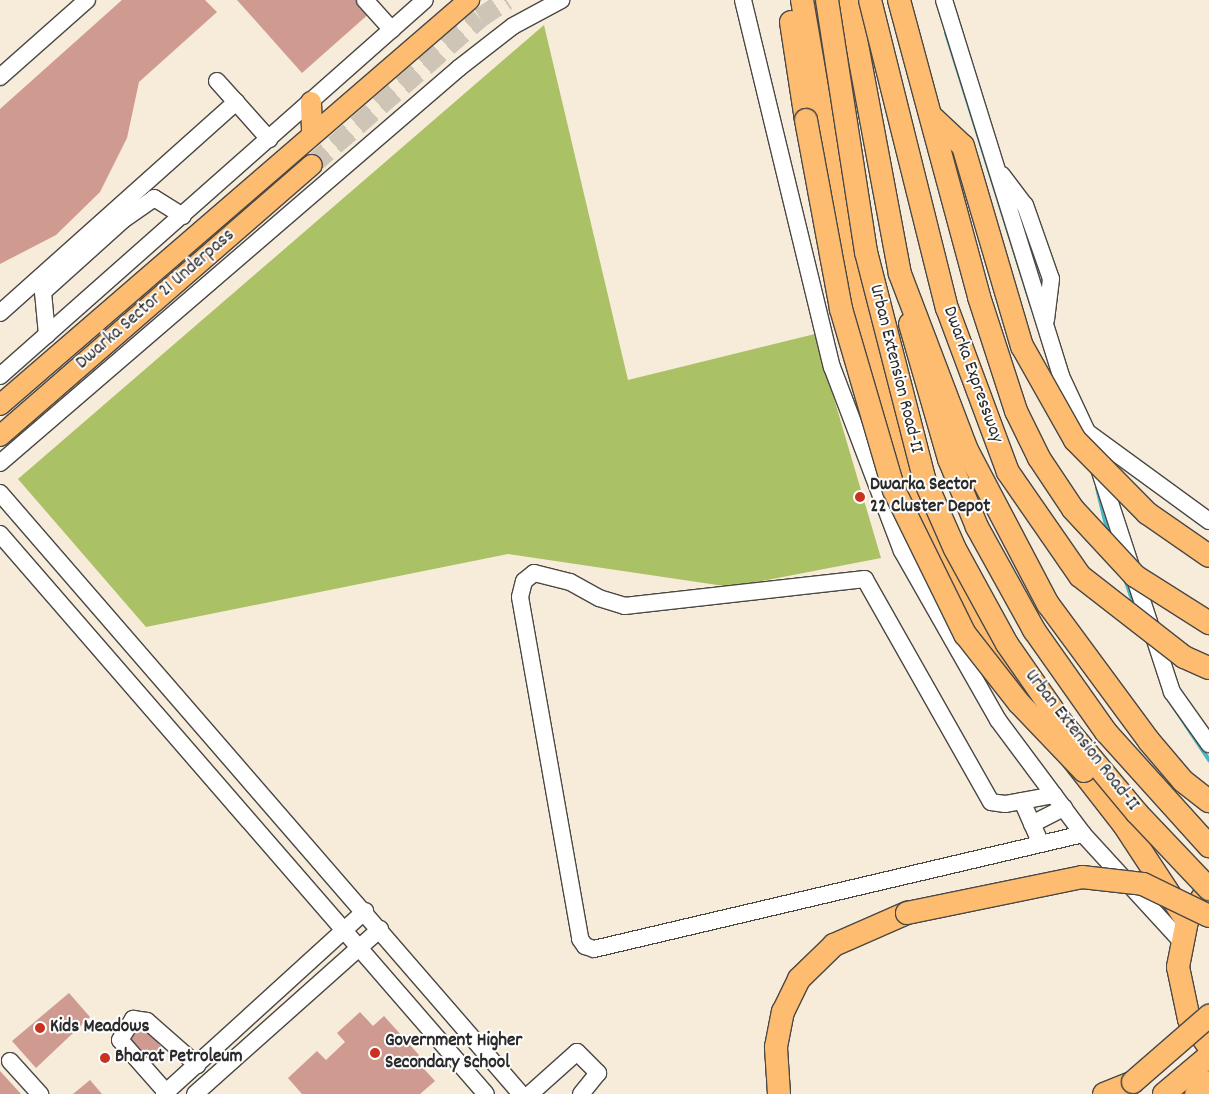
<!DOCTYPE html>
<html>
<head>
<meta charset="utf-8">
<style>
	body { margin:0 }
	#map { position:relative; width:1209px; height:1094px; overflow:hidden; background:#f7ebd9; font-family:Dekko,sans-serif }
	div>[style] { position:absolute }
	.green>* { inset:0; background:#abc166 }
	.stream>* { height:4px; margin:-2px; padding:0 2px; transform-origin:2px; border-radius:2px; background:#4bb7c6 }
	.building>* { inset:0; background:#cf9a90 }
	.major-tunnel>* { height:20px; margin-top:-10px; transform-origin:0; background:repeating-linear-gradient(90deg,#cec5b6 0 20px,transparent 0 30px) }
	.roads { filter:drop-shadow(1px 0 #4a4845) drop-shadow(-1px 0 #4a4845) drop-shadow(0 1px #4a4845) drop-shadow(0 -1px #4a4845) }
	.minor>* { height:16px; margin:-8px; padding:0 8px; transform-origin:8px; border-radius:8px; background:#fff }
	.major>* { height:20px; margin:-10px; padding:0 10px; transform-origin:10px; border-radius:10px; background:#febc70 }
	.highway>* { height:22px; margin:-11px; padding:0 11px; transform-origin:11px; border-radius:11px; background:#febc70 }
	.bridges { filter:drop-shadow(1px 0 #4a4845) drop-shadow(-1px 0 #4a4845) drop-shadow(0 1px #4a4845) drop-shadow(0 -1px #4a4845) }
	.highway-bridge>* { height:22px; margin:-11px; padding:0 11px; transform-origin:11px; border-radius:11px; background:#febc70 }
	.dots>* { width:14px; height:14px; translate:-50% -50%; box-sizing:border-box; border:2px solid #fff; border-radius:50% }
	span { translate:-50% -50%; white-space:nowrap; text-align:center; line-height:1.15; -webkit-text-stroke:4px #fff; paint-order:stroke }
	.street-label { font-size:19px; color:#2b2b2b }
	.poi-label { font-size:19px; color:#2b2b2b; font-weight:700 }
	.left { translate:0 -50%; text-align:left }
</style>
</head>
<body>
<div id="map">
	<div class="green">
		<div style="clip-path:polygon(544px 25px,628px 380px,815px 334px,881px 558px,731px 587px,508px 554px,146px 627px,18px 479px)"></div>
	</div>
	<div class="stream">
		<div style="left:946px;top:33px;width:288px;rotate:72.6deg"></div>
		<div style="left:1097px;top:488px;width:46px;rotate:76.3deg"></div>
		<div style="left:1125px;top:579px;width:31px;rotate:71deg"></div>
		<div style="left:1171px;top:703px;width:69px;rotate:56.3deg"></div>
	</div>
	<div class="building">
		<div style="clip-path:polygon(122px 0,205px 0,217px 12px,139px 82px,127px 138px,100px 192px,56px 235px,0 264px,0 109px)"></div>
		<div style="clip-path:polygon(237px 0,362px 0,372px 11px,302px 73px)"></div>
		<div style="clip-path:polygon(69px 993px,90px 1017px,36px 1068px,12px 1041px)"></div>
		<div style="clip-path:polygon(360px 1012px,373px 1026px,384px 1016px,419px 1055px,415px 1059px,435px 1081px,420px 1094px,302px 1094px,288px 1078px,317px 1051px,326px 1060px,345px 1042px,337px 1033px)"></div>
		<div style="clip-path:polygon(144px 1026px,166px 1053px,151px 1066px,128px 1039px)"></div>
		<div style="clip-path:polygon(0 1071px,21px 1094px,0 1094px)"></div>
		<div style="clip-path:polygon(90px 1080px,102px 1094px,73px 1094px)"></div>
	</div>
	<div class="major-tunnel">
		<div style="left:312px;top:165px;width:223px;rotate:-41.2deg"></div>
		<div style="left:480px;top:18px;width:32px;rotate:-34deg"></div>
	</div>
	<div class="roads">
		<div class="minor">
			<div style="left:365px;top:0;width:40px;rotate:48deg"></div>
			<div style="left:743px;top:0;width:378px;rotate:76.4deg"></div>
			<div style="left:832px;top:367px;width:197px;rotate:69.2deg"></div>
			<div style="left:902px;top:551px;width:194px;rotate:60.4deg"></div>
			<div style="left:998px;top:720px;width:142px;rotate:53.3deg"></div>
			<div style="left:1083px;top:834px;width:145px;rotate:47.5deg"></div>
			<div style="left:944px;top:0;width:394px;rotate:72.7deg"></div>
			<div style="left:1061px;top:376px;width:62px;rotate:65.1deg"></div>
			<div style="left:1087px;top:432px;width:274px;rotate:71.9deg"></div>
			<div style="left:1172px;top:692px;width:64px;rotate:54.6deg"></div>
			<div style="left:0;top:77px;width:116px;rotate:-41.5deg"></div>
			<div style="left:217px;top:81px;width:28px;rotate:48deg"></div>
			<div style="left:1002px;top:175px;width:38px;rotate:53deg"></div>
			<div style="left:1025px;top:205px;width:78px;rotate:70.6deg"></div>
			<div style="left:1051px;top:279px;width:41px;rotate:97deg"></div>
			<div style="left:0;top:313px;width:317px;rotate:-41.8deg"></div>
			<div style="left:236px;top:102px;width:50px;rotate:48.3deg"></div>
			<div style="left:47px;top:335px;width:43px;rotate:-95.3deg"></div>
			<div style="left:43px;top:292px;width:108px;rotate:-42deg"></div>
			<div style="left:123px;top:220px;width:38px;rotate:-35deg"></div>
			<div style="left:154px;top:198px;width:34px;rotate:32deg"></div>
			<div style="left:0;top:376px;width:567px;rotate:-41.5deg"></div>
			<div style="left:1087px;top:432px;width:151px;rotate:36.1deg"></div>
			<div style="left:0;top:463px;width:606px;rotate:-40.71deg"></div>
			<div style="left:459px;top:68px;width:68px;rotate:-37.9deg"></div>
			<div style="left:513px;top:26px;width:55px;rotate:-28.4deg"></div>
			<div style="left:0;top:493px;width:795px;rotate:49.08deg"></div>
			<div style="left:0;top:534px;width:741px;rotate:49.05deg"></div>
			<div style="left:1054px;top:795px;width:50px;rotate:169.6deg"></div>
			<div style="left:1005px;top:804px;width:14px;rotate:-172deg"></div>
			<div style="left:991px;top:802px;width:256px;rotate:-119.5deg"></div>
			<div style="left:865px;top:579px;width:242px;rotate:173.6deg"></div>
			<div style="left:625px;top:606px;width:27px;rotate:-163deg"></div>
			<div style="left:599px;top:598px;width:33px;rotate:-151deg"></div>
			<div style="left:570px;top:582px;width:37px;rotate:-166deg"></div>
			<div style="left:534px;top:573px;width:13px;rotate:141deg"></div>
			<div style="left:524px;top:581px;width:16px;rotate:104deg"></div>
			<div style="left:520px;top:597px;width:347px;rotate:80deg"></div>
			<div style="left:580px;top:939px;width:9px;rotate:54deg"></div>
			<div style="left:585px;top:946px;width:9px;rotate:18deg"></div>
			<div style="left:594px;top:949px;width:502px;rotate:-13.23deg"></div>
			<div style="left:1022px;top:801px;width:47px;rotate:66.2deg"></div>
			<div style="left:1032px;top:824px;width:36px;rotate:-27deg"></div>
			<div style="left:10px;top:1061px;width:45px;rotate:47.7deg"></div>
			<div style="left:166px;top:1092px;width:69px;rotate:-131.5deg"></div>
			<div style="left:120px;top:1040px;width:25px;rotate:-58deg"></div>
			<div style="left:133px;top:1019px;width:14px;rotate:8deg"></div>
			<div style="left:147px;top:1021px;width:67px;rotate:41.3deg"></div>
			<div style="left:164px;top:1094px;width:272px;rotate:-42.3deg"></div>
			<div style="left:195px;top:1094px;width:248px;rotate:-41.7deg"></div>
			<div style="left:530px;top:1094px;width:63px;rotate:-41.8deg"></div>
			<div style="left:577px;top:1052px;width:30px;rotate:45deg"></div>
			<div style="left:598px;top:1073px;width:27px;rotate:129deg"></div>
		</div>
		<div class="major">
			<div style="left:311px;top:102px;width:32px;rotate:88deg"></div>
			<div style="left:0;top:405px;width:620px;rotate:-40.81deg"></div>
			<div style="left:0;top:436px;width:413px;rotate:-41deg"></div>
			<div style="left:1195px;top:1094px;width:19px;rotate:-43deg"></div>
		</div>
		<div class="highway">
			<div style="left:802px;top:0;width:260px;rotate:80.2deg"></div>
			<div style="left:846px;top:256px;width:153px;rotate:76.4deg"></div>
			<div style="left:882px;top:405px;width:108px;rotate:71.1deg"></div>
			<div style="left:917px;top:507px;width:70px;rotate:64.5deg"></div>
			<div style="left:947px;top:570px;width:143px;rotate:58.8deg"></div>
			<div style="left:843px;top:0;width:39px;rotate:72deg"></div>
			<div style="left:864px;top:0;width:40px;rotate:102deg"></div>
			<div style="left:856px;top:39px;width:239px;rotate:79.4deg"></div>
			<div style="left:900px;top:274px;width:188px;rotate:69.2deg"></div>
			<div style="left:967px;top:450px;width:174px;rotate:62.3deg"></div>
			<div style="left:1048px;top:604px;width:170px;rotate:53.6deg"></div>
			<div style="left:1149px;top:741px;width:52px;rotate:49.6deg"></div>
			<div style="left:1183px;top:781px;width:33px;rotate:38deg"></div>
			<div style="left:791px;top:22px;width:99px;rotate:81.3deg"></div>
			<div style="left:910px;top:324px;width:141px;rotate:73.9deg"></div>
			<div style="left:949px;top:459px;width:74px;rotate:67.6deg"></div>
			<div style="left:977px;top:527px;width:118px;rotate:61deg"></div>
			<div style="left:1034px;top:630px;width:125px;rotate:54.8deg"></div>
			<div style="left:1106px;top:732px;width:154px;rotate:47.9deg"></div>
			<div style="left:1071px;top:757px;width:86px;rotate:52.1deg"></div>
			<div style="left:1124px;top:825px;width:115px;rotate:56.7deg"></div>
			<div style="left:1209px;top:888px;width:40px;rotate:124deg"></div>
			<div style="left:1187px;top:921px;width:47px;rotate:101.1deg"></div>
			<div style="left:1178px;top:967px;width:53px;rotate:78.1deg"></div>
			<div style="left:1189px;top:1019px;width:34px;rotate:54deg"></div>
			<div style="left:779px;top:1094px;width:47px;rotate:-93.7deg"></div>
			<div style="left:776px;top:1047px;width:36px;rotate:-79deg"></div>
			<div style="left:783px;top:1012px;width:37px;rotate:-64deg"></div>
			<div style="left:799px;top:979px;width:49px;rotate:-44.2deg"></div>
			<div style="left:834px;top:945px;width:80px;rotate:-23.7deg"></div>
			<div style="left:1104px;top:1094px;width:31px;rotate:-22deg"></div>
			<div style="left:1164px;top:1094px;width:59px;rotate:-40.2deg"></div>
		</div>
	</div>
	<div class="bridges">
		<div class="highway-bridge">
			<div style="left:827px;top:0;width:255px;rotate:81.2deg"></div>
			<div style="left:866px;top:252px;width:236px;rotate:75.6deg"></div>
			<div style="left:925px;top:481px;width:74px;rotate:66.2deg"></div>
			<div style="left:955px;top:549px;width:108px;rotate:61.3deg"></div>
			<div style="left:1007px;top:644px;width:96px;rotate:55.2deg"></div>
			<div style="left:1062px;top:723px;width:117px;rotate:50.2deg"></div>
			<div style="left:1137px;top:813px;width:105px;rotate:46.5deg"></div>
			<div style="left:870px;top:0;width:317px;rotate:76deg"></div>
			<div style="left:947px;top:308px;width:175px;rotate:69.6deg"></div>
			<div style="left:1008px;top:472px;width:126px;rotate:55.3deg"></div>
			<div style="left:1080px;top:576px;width:132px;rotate:37.9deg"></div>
			<div style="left:1184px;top:657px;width:27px;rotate:24deg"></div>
			<div style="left:899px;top:0;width:308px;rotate:74.9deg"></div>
			<div style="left:979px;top:297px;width:120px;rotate:72deg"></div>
			<div style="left:1016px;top:411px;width:52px;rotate:63.9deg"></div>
			<div style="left:1039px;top:458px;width:61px;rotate:56.3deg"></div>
			<div style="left:1073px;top:509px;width:91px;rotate:47.2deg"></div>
			<div style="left:1135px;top:576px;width:88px;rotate:32.4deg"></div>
			<div style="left:932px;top:117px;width:42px;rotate:43.1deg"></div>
			<div style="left:963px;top:146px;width:209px;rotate:73.6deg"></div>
			<div style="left:1022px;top:346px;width:108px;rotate:60.6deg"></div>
			<div style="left:1075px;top:440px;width:103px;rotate:45.4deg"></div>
			<div style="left:1147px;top:513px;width:75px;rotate:34.7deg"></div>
			<div style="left:806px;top:120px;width:192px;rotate:79.5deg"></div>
			<div style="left:841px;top:309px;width:189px;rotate:73.7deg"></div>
			<div style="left:894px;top:490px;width:161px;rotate:63.8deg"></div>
			<div style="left:965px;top:634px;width:88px;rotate:52deg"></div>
			<div style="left:1019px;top:703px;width:94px;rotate:46.3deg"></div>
			<div style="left:907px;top:913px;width:179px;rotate:-11.6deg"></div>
			<div style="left:1082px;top:877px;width:61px;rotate:6.5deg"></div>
			<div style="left:1143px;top:884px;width:73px;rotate:25.9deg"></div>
			<div style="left:1133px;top:1082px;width:101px;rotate:-41deg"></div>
		</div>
	</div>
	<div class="dots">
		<div style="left:860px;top:497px;background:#c8321e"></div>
		<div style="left:40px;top:1028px;background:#c8321e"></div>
		<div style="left:375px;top:1053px;background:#c8321e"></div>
		<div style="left:105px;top:1058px;background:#c8321e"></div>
	</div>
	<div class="street-label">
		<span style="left:156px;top:300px;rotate:-41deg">Dwarka Sector 21 Underpass</span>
		<span style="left:895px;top:369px;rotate:76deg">Urban Extension Road-II</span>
		<span style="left:972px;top:375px;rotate:70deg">Dwarka Expressway</span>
		<span style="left:1081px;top:741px;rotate:52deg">Urban Extension Road-II</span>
	</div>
	<div class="poi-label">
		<span class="left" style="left:870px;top:497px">Dwarka Sector<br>22 Cluster Depot</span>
		<span class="left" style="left:50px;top:1028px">Kids Meadows</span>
		<span class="left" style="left:385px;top:1053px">Government Higher<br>Secondary School</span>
		<span class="left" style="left:115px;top:1058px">Bharat Petroleum</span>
	</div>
</div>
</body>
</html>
